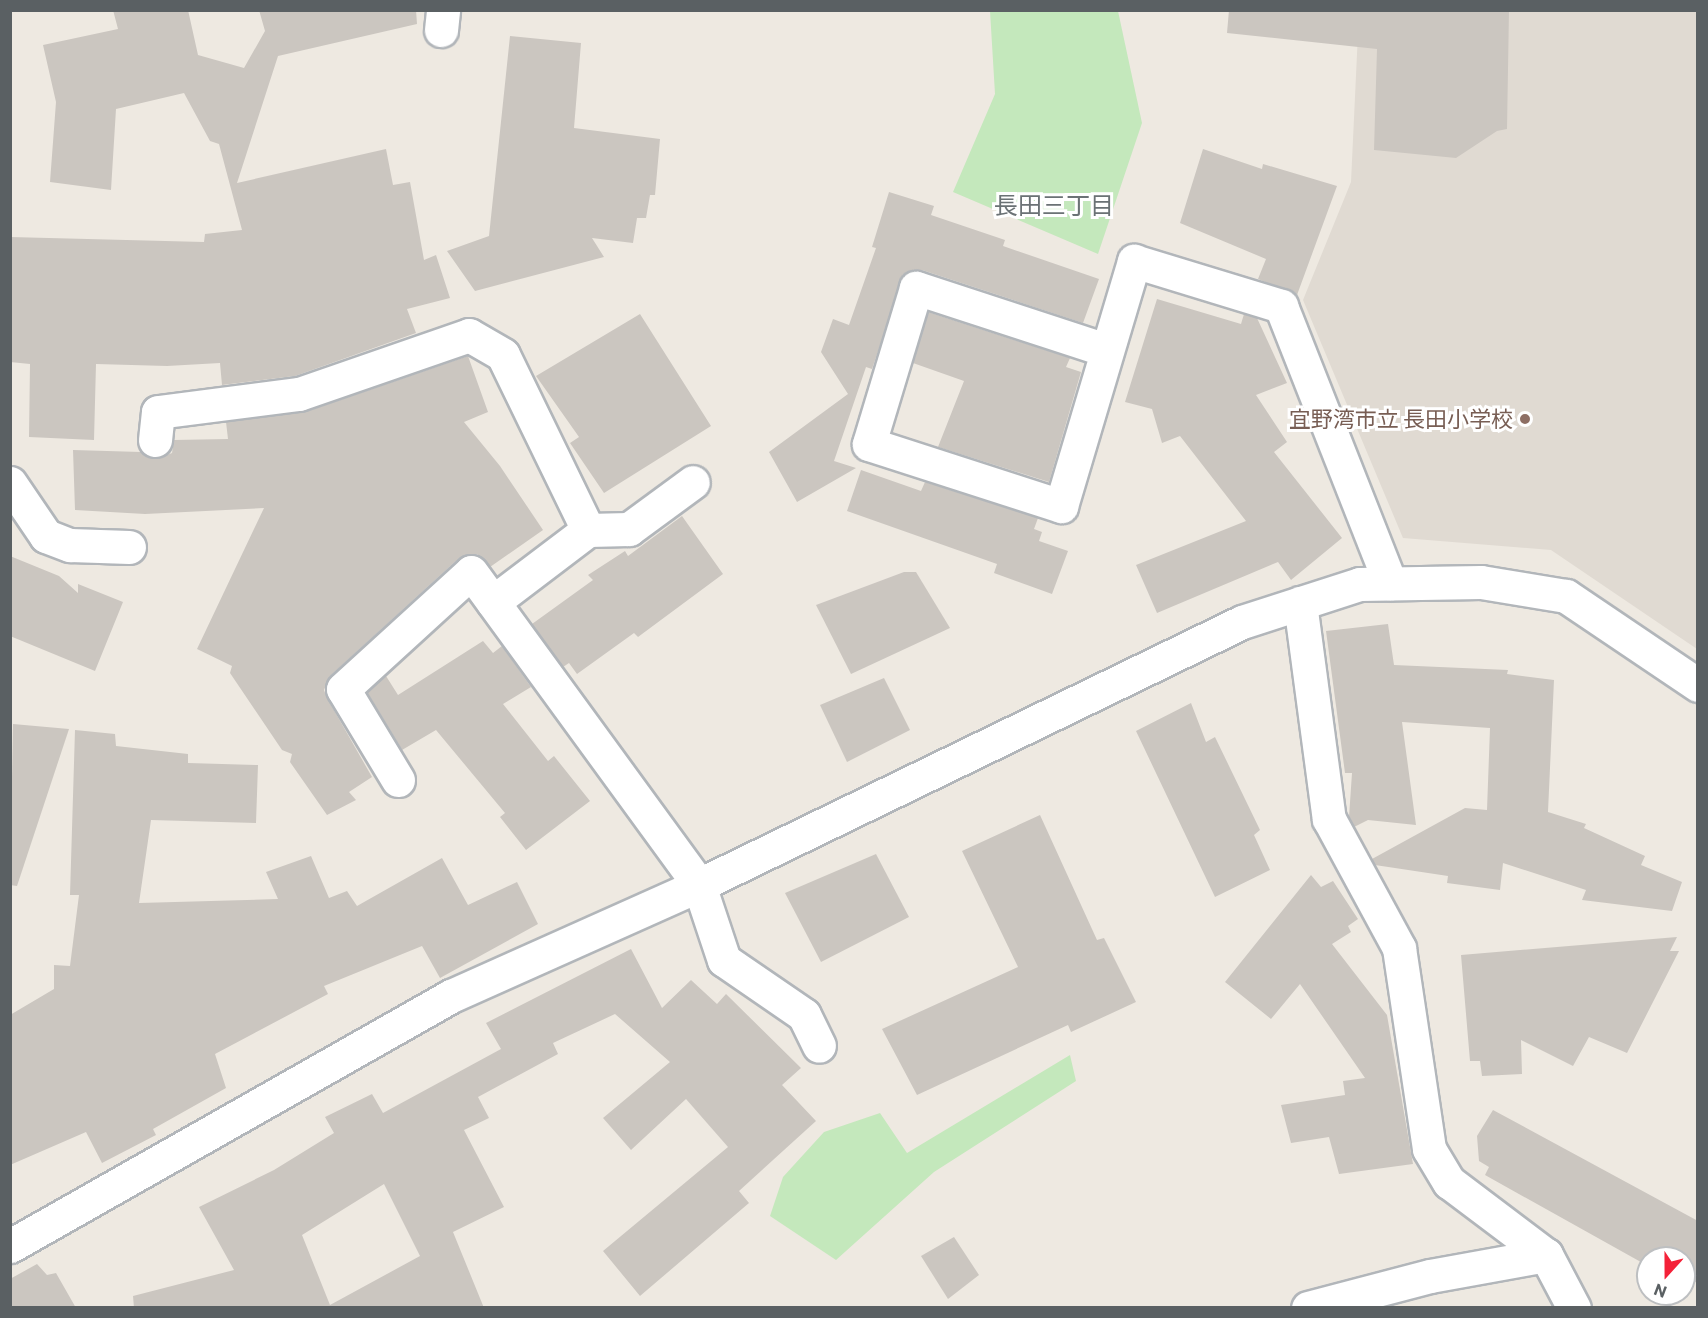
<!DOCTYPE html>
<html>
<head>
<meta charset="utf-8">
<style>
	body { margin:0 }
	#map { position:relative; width:1708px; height:1318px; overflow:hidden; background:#eee9e1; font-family:Commissioner,"Noto Sans JP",sans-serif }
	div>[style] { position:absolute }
	.education>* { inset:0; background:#e0dad2 }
	.green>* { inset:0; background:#c4e8bc }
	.building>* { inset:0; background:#cbc6c0 }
	.roads { filter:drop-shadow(2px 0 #b2b6ba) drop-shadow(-2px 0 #b2b6ba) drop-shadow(0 2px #b2b6ba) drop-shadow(0 -2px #b2b6ba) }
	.minor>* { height:33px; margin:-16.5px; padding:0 16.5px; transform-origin:16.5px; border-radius:16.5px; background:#fff }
	.dots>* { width:16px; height:16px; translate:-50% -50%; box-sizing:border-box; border:3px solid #fff; border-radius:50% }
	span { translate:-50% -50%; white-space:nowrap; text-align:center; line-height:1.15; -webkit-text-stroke:6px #fff; paint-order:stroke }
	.education-label { font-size:22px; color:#785e54 }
	.right { translate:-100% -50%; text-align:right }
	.neighbourhood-label { font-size:24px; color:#6b7275 }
	.frame { position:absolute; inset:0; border:12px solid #5a6063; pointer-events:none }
	.north { position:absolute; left:1636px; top:1246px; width:60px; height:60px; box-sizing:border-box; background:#fff; border:2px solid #bdbfc1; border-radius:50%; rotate:201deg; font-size:16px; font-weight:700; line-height:24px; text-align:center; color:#5a6063 }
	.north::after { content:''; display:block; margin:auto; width:21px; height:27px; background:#f42138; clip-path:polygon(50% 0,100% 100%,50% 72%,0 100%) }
</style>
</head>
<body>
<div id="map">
	<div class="education">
		<div style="clip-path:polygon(1359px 11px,1697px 11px,1697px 649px,1551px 550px,1403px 538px,1303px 300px,1351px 182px)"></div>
	</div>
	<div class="green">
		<div style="clip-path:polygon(990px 11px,1118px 11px,1142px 123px,1098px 254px,953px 192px,995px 94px)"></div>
		<div style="clip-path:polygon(1070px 1055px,1076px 1081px,934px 1172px,836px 1260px,770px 1216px,783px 1177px,824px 1132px,880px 1113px,907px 1153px)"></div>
	</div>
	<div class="building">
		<div style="clip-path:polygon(113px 10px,188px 10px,198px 55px,244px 68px,265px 31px,259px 10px,416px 10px,417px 24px,278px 56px,237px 183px,386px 149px,393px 185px,410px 182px,424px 260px,436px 255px,450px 298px,407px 309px,416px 333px,295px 376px,222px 385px,220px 363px,167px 366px,96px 364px,94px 440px,29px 437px,30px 364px,10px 362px,10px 237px,204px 242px,205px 234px,242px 230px,219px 144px,210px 141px,184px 93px,116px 109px,111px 190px,50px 182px,56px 102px,43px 45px,118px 29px)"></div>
		<div style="clip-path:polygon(1229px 10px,1509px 10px,1507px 129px,1497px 131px,1456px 158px,1374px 150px,1377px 49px,1227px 33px)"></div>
		<div style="clip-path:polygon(510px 36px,581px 43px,574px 128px,660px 139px,655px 195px,650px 195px,646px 218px,637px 218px,633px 243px,592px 238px,604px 257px,475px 291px,447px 251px,489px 236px)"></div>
		<div style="clip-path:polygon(1203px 149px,1262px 169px,1263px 164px,1337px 186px,1297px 295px,1258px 279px,1266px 259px,1180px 223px)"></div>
		<div style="clip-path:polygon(889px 192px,934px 206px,931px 215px,1005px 240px,1003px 246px,1099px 279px,1083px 323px,922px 270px,904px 274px,872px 369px,866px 367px,834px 461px,856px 468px,797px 502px,769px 452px,848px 394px,821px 352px,833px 319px,849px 325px,876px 248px,872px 247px)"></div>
		<div style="clip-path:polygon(1157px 299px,1241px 324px,1244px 314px,1257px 318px,1287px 383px,1256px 395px,1287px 442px,1274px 452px,1342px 538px,1291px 580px,1278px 562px,1157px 613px,1136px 565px,1246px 521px,1180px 436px,1162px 443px,1152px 409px,1125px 402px)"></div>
		<div style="clip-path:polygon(928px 312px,1070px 358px,1066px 367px,1081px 372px,1049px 482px,938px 447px,964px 381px,913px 363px)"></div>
		<div style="clip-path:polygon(640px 314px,711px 426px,604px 493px,570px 443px,579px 437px,536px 376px)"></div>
		<div style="clip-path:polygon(468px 356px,488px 412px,464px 422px,500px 466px,543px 530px,490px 567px,477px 554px,459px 558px,330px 676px,324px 690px,327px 698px,372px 777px,349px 792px,356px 800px,327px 815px,290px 762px,292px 754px,282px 750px,230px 673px,232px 666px,197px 649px,264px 508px,145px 514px,75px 510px,73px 450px,141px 452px,152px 459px,162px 457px,172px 453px,174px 440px,228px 439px,226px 422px,305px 412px)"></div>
		<div style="clip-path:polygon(861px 470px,921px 491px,925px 482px,1038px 518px,1034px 529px,1042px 532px,1039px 541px,1068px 551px,1052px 594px,994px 573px,997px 564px,847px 511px)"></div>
		<div style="clip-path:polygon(682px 516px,723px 574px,638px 637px,634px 633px,577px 674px,569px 663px,563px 667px,532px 624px,593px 580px,588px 575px,625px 551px,628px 556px)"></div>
		<div style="clip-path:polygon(10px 556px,59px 576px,78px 593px,78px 584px,123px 602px,95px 671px,10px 636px)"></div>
		<div style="clip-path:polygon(904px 572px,916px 572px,950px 628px,851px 674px,816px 605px)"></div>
		<div style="clip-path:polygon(1388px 624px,1394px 665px,1508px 670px,1507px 674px,1554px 680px,1548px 812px,1586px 824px,1584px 828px,1645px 856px,1641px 865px,1682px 882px,1672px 911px,1582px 900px,1586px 890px,1503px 863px,1500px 890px,1447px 883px,1448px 876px,1375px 865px,1372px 859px,1465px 808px,1487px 810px,1490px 728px,1402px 722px,1416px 825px,1368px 820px,1354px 827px,1349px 817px,1352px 773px,1345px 773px,1326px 631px)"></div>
		<div style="clip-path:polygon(483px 641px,493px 653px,502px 646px,531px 687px,503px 704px,548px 761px,554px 756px,590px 801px,526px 850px,500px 817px,505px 813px,436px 730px,402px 750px,367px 692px,386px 676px,398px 695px)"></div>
		<div style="clip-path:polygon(884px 678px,910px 730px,847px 762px,820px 705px)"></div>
		<div style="clip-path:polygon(1191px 703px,1206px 742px,1215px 737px,1260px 830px,1254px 835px,1270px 870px,1215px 897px,1136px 731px)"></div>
		<div style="clip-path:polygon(13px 724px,69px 729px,17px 886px,10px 885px)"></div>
		<div style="clip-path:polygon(75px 730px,115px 734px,116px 746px,188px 754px,188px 763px,258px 765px,256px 823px,151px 820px,139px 903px,278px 899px,266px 872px,311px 856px,329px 898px,347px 891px,357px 906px,442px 858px,468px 905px,517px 882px,538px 924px,440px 978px,422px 946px,324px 986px,328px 994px,215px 1054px,226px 1088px,153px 1129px,156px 1135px,102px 1163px,86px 1132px,10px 1165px,10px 1015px,54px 989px,54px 965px,70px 966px,79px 895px,70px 895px)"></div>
		<div style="clip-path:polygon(1040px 815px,1097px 940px,1104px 938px,1136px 1002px,1071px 1032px,1068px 1025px,917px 1095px,882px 1029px,1018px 967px,962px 851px)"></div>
		<div style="clip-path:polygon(876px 854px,909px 917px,821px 962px,785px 893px)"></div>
		<div style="clip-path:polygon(1311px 875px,1321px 887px,1333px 881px,1358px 919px,1348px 926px,1351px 932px,1332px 944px,1387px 1015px,1413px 1164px,1339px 1174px,1329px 1137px,1291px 1143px,1281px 1105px,1345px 1095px,1343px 1081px,1365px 1078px,1300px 984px,1271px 1019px,1225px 982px)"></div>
		<div style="clip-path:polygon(1677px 937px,1670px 951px,1679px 951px,1627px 1053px,1589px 1037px,1573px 1066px,1521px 1040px,1522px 1074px,1482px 1076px,1480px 1061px,1470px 1061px,1461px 955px)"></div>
		<div style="clip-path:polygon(evenodd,631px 949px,662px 1008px,691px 980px,717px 1004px,726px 994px,801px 1068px,782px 1085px,816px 1121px,739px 1191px,749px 1203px,640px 1296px,603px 1251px,728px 1147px,686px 1099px,631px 1150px,603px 1118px,670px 1062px,615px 1014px,553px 1043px,558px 1054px,478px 1097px,489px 1118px,464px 1130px,504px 1207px,453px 1232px,484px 1308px,134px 1308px,133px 1296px,234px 1270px,199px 1207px,274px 1170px,334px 1133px,325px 1117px,372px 1094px,383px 1113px,501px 1049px,486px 1023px,631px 949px,384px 1184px,420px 1256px,330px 1305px,302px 1235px,384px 1184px)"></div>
		<div style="clip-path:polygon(1493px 1110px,1698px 1221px,1698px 1283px,1684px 1278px,1684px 1258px,1648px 1258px,1648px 1266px,1485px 1175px,1489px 1167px,1479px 1161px,1477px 1136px)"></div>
		<div style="clip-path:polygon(954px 1237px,979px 1275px,948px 1299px,921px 1256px)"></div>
		<div style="clip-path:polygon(37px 1264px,47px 1275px,56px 1273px,76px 1308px,10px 1308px,10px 1279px)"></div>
	</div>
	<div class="roads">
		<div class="minor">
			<div style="left:441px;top:30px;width:20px;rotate:-84deg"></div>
			<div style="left:1106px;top:350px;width:200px;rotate:-161.9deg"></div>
			<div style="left:916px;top:288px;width:163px;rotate:106.8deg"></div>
			<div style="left:869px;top:444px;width:202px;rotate:17.9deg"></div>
			<div style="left:1061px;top:506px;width:256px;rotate:-73.4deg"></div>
			<div style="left:1134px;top:261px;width:154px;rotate:17deg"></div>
			<div style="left:1281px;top:306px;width:298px;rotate:68.5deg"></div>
			<div style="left:155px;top:440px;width:28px;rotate:-84deg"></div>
			<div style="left:158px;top:412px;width:142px;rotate:-7.3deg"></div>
			<div style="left:299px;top:394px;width:180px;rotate:-19.1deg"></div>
			<div style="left:469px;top:335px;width:39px;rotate:30deg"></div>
			<div style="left:503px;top:355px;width:195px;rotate:64.1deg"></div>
			<div style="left:10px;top:483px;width:64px;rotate:55.8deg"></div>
			<div style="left:46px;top:536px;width:26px;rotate:21deg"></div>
			<div style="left:70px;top:545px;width:59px;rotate:1.9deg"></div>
			<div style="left:493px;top:602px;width:119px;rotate:-37.2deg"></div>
			<div style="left:588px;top:530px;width:41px;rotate:-1.4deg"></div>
			<div style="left:629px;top:529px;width:79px;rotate:-36.3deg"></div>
			<div style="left:1300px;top:603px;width:218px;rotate:82.4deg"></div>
			<div style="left:1329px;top:819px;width:147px;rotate:61.5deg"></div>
			<div style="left:1399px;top:948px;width:203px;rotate:81.5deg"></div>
			<div style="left:1429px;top:1149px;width:39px;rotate:59deg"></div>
			<div style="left:1449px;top:1182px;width:121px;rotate:37deg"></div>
			<div style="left:1546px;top:1255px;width:60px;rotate:62.2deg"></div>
			<div style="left:398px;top:780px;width:106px;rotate:-121.1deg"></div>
			<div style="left:343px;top:689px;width:173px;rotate:-42.4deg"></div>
			<div style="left:471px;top:572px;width:387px;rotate:53.9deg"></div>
			<div style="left:699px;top:885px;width:79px;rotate:71.6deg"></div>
			<div style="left:724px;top:960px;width:97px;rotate:34.5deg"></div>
			<div style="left:804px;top:1015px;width:34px;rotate:64deg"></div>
			<div style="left:10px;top:1246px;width:507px;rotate:-29.55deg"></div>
			<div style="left:451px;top:996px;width:272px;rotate:-24.1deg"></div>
			<div style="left:699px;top:885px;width:603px;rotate:-25.84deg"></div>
			<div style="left:1242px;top:622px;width:124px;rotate:-17.9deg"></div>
			<div style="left:1360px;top:584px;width:121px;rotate:-0.9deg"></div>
			<div style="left:1481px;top:582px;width:86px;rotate:9.4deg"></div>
			<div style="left:1566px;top:596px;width:159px;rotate:34deg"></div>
			<div style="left:1308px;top:1308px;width:126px;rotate:-14.7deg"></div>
			<div style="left:1430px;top:1276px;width:118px;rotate:-10.3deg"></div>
		</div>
	</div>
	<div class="dots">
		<div style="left:1525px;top:419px;background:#8d6e63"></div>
	</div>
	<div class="education-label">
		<span class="right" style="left:1513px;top:419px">宜野湾市立 長田小学校</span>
	</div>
	<div class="neighbourhood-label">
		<span style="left:1054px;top:205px">長田三丁目</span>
	</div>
	<div class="frame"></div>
	<div class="north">N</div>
</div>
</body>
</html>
